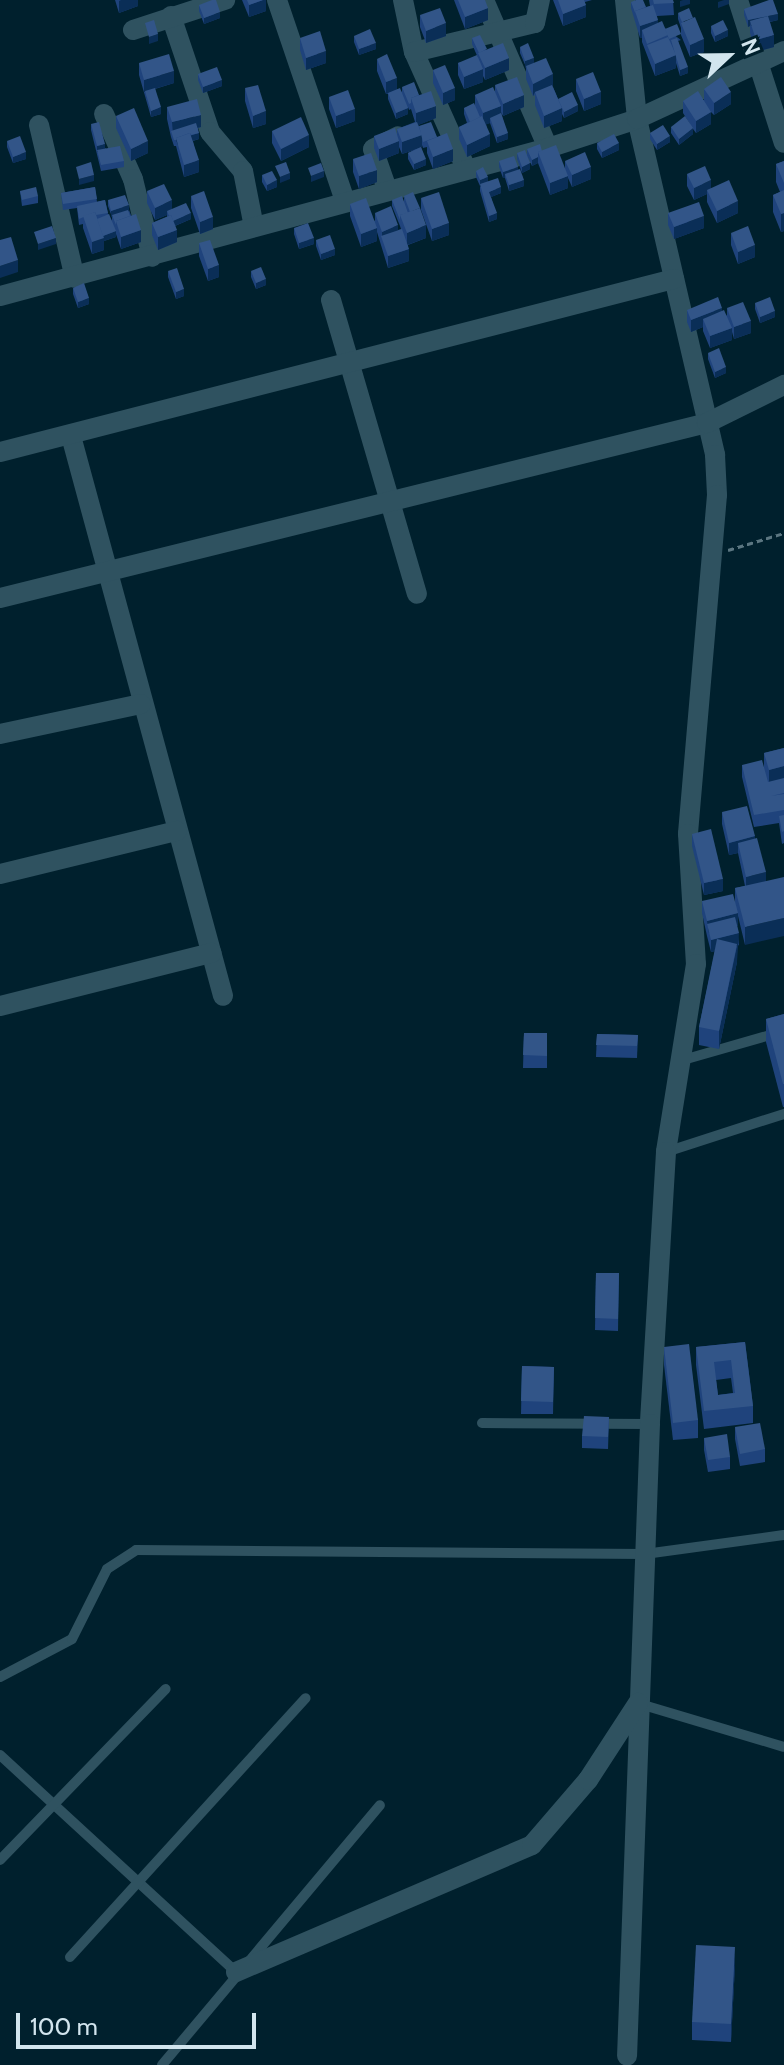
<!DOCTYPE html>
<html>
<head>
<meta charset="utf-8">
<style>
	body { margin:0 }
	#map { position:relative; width:784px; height:2065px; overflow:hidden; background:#00202d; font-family:Cabin,sans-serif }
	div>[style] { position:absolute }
	.path>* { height:3px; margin-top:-1.5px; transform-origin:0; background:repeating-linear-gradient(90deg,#5b7681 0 6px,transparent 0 10px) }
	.service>* { height:10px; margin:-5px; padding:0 5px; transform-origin:5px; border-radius:5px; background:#2f5260 }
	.minor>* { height:20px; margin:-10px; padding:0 10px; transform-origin:10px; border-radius:10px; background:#2f5260 }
	.wall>* { inset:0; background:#1f437c }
	.shaded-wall>* { inset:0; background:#0a2e57 }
	.building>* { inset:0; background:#325588 }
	span { translate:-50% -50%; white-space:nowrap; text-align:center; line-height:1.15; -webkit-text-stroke:7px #00202d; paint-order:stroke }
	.north { position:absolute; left:688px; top:16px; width:80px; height:80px; -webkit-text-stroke:6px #00202d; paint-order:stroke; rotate:68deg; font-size:22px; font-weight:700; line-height:32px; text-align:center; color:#d2e5ee }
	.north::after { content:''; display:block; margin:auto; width:28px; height:36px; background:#d2e5ee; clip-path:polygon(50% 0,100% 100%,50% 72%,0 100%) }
	.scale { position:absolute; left:16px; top:2013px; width:240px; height:36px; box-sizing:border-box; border:4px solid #d2e5ee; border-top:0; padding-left:10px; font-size:24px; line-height:28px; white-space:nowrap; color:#d2e5ee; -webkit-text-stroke:6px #00202d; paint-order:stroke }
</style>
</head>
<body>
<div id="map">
	<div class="path">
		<div style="left:728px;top:550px;width:59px;rotate:-16.9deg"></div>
	</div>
	<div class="service">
		<div style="left:683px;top:1060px;width:105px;rotate:-16deg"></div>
		<div style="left:666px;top:1152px;width:124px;rotate:-17.9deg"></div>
		<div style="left:482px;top:1423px;width:168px;rotate:0.3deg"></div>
		<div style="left:0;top:1677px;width:81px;rotate:-27.8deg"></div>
		<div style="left:72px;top:1639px;width:78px;rotate:-63.4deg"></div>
		<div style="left:107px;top:1569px;width:35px;rotate:-33deg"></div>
		<div style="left:136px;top:1550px;width:509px;rotate:0.45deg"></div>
		<div style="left:645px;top:1554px;width:140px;rotate:-7.8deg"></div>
		<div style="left:640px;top:1704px;width:150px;rotate:16.6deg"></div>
		<div style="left:0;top:1755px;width:321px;rotate:42.6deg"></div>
		<div style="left:0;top:1860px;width:238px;rotate:-45.9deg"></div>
		<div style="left:70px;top:1957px;width:350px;rotate:-47.7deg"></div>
		<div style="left:162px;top:2065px;width:339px;rotate:-50deg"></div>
	</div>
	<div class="minor">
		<div style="left:277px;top:0;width:212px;rotate:71.3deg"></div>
		<div style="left:403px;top:0;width:53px;rotate:78.1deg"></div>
		<div style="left:414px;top:52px;width:125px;rotate:65.9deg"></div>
		<div style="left:484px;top:0;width:161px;rotate:66.6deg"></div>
		<div style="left:625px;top:0;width:120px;rotate:84.2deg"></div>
		<div style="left:637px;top:119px;width:345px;rotate:76.9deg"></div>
		<div style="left:715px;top:455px;width:40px;rotate:87.1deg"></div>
		<div style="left:717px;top:495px;width:340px;rotate:94.9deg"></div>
		<div style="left:688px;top:834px;width:130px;rotate:86.5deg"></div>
		<div style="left:696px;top:964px;width:190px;rotate:99.1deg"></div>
		<div style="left:666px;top:1152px;width:272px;rotate:93.4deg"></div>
		<div style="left:650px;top:1424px;width:632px;rotate:92.08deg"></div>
		<div style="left:738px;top:0;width:150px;rotate:72.2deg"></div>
		<div style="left:171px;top:16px;width:122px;rotate:71.4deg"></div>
		<div style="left:210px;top:132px;width:51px;rotate:49.8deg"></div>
		<div style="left:243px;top:171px;width:57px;rotate:78.9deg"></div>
		<div style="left:133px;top:30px;width:97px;rotate:-18.1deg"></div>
		<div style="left:414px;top:52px;width:124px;rotate:-13.5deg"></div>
		<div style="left:535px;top:23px;width:24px;rotate:-78deg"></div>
		<div style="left:104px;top:114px;width:71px;rotate:66deg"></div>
		<div style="left:133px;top:179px;width:80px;rotate:76.3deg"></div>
		<div style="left:39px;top:125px;width:157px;rotate:76.8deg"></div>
		<div style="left:387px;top:189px;width:42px;rotate:-109.3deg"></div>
		<div style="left:373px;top:149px;width:28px;rotate:-27deg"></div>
		<div style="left:0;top:296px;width:568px;rotate:-15.11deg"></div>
		<div style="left:548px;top:148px;width:94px;rotate:-18deg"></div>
		<div style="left:637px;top:119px;width:162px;rotate:-24.8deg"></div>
		<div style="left:331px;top:300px;width:306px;rotate:73.7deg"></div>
		<div style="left:71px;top:436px;width:580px;rotate:74.81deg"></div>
		<div style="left:0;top:452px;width:696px;rotate:-14.4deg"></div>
		<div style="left:0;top:598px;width:728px;rotate:-13.9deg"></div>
		<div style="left:707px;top:423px;width:86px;rotate:-26.3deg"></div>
		<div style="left:0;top:734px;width:144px;rotate:-12deg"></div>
		<div style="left:0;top:874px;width:182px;rotate:-13.7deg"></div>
		<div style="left:0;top:1006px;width:218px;rotate:-14.1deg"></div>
		<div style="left:236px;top:1972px;width:322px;rotate:-23.2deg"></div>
		<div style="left:532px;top:1845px;width:86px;rotate:-49.3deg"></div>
		<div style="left:588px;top:1780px;width:92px;rotate:-57deg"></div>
	</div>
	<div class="wall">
		<div style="clip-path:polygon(115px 0,138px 0,138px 6px,119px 13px)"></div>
		<div style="clip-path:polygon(242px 0,266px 0,266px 11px,249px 17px)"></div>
		<div style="clip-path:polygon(454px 0,485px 0,488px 20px,465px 29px)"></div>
		<div style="clip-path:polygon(553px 0,592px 0,585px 2px,586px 17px,563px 26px)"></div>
		<div style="clip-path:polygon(649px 0,673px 0,674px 15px,657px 16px,658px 23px,681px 40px,678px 41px,688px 73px,680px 76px,676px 63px,676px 68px,655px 76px,642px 42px,642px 38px,640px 38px,631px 8px,631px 2px,646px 7px,650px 6px)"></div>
		<div style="clip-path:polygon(199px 5px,220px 18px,204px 24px,199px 11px)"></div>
		<div style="clip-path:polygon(744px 9px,778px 20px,770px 22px,774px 47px,756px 52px,750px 33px,750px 26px,748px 27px,744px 15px)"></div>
		<div style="clip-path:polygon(678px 13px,704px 52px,690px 57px,681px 35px,681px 28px,678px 19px)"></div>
		<div style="clip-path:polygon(420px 15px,446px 36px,426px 43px,420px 27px)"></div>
		<div style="clip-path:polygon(711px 26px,728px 36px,715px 42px,711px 33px)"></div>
		<div style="clip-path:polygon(354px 36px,376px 49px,359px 55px,354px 42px)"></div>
		<div style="clip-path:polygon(300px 38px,326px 63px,306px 70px,300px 50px)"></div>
		<div style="clip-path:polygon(472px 38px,509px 70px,485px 80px,483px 76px,483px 82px,464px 89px,458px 75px,458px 63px,478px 58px,472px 44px)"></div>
		<div style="clip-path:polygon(520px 47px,553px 87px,558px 99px,578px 111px,564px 118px,562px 114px,562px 121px,544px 128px,535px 105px,535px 95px,533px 96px,526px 79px,526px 67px,520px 53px)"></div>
		<div style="clip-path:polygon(377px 59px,397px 89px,402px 92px,402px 87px,419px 95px,436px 118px,418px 125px,419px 126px,437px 137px,453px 161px,433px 169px,427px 153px,427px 147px,423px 148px,422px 145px,421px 147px,426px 165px,414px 170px,408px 159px,408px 153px,414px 150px,402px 154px,399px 147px,399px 153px,379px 161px,374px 148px,374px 136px,397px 135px,397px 129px,415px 122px,411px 109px,409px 110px,408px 107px,408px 114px,396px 119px,388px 99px,388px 94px,386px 94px,377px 71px)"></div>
		<div style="clip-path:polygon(139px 63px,174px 83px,155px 89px,161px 114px,151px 117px,139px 75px)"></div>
		<div style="clip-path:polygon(433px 70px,455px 100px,443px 105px,433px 83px)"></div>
		<div style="clip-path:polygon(198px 74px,222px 86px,203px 93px,198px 80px)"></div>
		<div style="clip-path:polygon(576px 79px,601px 104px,584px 111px,576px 91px)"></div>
		<div style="clip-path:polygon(495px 85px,524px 107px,503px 116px,501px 112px,508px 139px,497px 143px,490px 123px,486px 124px,490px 146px,467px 157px,459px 139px,459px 127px,467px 123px,464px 114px,464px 108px,475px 106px,475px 95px,495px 91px)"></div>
		<div style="clip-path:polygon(245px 88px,266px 124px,253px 128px,245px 101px)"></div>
		<div style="clip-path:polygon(704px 89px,731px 104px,714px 115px,711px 112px,711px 124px,696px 133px,693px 129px,693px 134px,679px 145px,671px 133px,671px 127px,690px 124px,683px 113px,683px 101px,704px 100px)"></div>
		<div style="clip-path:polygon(329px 97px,355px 121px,336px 128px,329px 109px)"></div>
		<div style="clip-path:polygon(167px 107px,201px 127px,198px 128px,199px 139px,193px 141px,199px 172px,184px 177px,176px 146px,174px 146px,171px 137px,167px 119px)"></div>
		<div style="clip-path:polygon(116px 116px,148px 153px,131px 161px,116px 128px)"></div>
		<div style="clip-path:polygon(91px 124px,105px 148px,124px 161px,124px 167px,101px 171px,91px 130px)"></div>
		<div style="clip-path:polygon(272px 131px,309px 147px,281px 161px,272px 143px)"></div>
		<div style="clip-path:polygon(650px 133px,670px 142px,657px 150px,650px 139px)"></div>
		<div style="clip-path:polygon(7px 141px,26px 159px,13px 163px,7px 147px)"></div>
		<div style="clip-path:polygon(597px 143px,619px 150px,602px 158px,597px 149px)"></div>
		<div style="clip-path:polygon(527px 149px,542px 151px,565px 170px,565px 161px,591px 179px,572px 187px,568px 178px,568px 188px,550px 195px,538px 163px,532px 166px,528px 157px,530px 169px,522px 173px,517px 159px,517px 153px,527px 155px)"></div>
		<div style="clip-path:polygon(353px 159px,377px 182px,359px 189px,353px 172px)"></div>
		<div style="clip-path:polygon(499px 161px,518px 169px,524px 186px,509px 191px,505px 178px,503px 178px,499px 167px)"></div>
		<div style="clip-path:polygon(784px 161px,784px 231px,781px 232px,773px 212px,773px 195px,780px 192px,776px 182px,776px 164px)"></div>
		<div style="clip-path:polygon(476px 171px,501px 193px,491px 197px,497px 219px,489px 222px,480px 191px,480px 186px,476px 177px)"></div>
		<div style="clip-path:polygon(687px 174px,711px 188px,738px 213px,717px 223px,707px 202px,707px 194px,694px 200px,687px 186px)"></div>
		<div style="clip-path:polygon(262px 175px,277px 187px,267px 191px,262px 182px)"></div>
		<div style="clip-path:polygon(95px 187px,97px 202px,105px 200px,108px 214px,112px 221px,112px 217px,108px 206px,108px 200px,129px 210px,141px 242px,121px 249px,116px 234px,116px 237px,104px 241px,104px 250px,92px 254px,83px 228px,83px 224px,79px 225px,77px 208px,63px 210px,61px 193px)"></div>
		<div style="clip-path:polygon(20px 191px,38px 196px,38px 203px,22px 206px)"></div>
		<div style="clip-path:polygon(147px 191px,172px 209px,191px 219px,175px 226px,177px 242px,158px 250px,152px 235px,152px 223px,167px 217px,167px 215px,155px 220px,147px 203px)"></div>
		<div style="clip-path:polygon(191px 196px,213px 229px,200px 234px,191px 208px)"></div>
		<div style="clip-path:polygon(404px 196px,426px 238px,408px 245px,409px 261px,388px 268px,377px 232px,377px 241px,361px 247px,350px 216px,350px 204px,375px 221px,375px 213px,398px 230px,401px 229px,400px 226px,392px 206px,392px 200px,404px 202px)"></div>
		<div style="clip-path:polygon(421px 198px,449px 235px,432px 241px,421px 210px)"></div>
		<div style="clip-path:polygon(668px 213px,704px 228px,674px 239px,668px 225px)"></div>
		<div style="clip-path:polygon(294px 228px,314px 244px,299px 249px,294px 234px)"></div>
		<div style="clip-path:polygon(731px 233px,755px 257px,738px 264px,731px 245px)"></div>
		<div style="clip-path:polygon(316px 240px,335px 255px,321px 260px,316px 246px)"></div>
		<div style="clip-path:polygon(199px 243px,219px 277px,208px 281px,199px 256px)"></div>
		<div style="clip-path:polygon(168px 271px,184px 296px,176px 299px,168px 277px)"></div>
		<div style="clip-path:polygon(251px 271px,266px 285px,256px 289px,251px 277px)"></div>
		<div style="clip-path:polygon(73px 288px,89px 304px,78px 308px,73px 294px)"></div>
		<div style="clip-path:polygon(755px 303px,775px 317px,760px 323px,755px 309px)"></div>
		<div style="clip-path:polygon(727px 308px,751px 333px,734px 339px,732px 332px,732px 340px,710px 348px,703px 331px,703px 327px,691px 332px,687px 322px,687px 310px,722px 311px,727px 316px)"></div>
		<div style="clip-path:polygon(708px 353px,726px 373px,715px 378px,708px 359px)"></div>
		<div style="clip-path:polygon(784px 748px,784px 843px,782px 844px,779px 823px,754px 827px,742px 777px,742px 765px,764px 767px,764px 753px)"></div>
		<div style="clip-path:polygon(722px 812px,755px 836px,745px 945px,738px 916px,737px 926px,739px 945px,737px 946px,737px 962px,719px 1049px,699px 1045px,699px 1027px,715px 951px,711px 952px,707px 936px,702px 913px,702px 901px,735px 904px,735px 888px,745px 886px,738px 853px,729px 855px,722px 824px)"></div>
		<div style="clip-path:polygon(692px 834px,723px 891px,704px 895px,692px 846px)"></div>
		<div style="clip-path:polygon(784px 1014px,784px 1107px,783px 1107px,766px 1042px,766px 1019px)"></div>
		<div style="clip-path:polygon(524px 1033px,547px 1033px,547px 1068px,523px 1068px)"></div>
		<div style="clip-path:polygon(597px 1034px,638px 1035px,637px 1058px,596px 1057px)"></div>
		<div style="clip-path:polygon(596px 1273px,619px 1273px,618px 1331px,595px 1330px)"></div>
		<div style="clip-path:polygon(evenodd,745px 1342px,753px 1406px,753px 1423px,704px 1429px,696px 1365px,696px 1347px,745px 1342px,731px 1378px,733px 1393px,718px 1395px,716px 1380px,731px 1378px)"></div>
		<div style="clip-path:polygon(664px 1347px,698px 1420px,698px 1438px,673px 1440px,664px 1365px)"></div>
		<div style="clip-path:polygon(522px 1366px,554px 1367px,553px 1414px,521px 1414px)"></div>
		<div style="clip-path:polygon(609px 1417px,608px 1449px,582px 1448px,582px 1436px)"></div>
		<div style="clip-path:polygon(735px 1427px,765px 1449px,765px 1462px,740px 1466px,735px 1439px)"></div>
		<div style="clip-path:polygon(704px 1438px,730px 1457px,730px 1469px,708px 1472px,704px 1450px)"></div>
		<div style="clip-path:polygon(735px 1965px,731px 2042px,692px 2040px,692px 2022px)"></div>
	</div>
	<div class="shaded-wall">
		<div style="clip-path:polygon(121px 0,138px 0,138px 6px,119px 13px,119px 1px)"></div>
		<div style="clip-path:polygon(263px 0,266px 0,266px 11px,249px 17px,249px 5px)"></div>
		<div style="clip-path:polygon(683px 0,690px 0,690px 4px,680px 7px,680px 1px)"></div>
		<div style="clip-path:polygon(724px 0,729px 0,729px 4px,718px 8px,718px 2px)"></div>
		<div style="clip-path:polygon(586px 5px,586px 17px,563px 26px,563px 14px)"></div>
		<div style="clip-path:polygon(488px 8px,488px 20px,465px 29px,465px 17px)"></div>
		<div style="clip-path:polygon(220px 12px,220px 18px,204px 24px,204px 18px)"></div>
		<div style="clip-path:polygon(778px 14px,778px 20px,751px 26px,750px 21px,750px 26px,748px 27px,748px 20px)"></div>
		<div style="clip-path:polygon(658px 20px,658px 32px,642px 30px,642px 38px,640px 38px,640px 26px)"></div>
		<div style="clip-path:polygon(446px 23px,446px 36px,426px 43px,426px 31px)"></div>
		<div style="clip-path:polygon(728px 30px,728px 36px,715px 42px,715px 36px)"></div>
		<div style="clip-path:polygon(158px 34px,158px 41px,149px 44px,149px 37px)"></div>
		<div style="clip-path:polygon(774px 35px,774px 47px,756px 52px,756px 40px)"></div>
		<div style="clip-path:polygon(704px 39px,704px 52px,690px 57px,690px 45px)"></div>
		<div style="clip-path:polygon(376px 43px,376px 49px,359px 55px,359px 49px)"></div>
		<div style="clip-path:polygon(326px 51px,326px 63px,306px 70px,306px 58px)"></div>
		<div style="clip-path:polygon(676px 55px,676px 68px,655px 76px,655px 64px)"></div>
		<div style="clip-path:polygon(509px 58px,509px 70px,485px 80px,485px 68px)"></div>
		<div style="clip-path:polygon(534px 58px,534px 64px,525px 68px,525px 61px)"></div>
		<div style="clip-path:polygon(688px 67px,688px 73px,680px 76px,680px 70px)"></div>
		<div style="clip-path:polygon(483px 69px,483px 82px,464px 89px,464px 77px)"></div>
		<div style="clip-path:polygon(174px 71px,174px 83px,144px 92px,144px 80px)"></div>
		<div style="clip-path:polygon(553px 74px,553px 87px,535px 92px,533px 96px,533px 84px)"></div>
		<div style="clip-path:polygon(397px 78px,397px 90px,386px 94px,386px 82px)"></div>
		<div style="clip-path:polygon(222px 80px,222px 86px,203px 93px,203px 87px)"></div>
		<div style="clip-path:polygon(455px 88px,455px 100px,443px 105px,443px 93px)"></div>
		<div style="clip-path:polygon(601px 92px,601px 104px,584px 111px,584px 99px)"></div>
		<div style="clip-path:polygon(731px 92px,731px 104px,714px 115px,714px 103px)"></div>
		<div style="clip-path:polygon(524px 95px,524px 107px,503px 116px,503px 104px)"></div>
		<div style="clip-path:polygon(578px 105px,578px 111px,564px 118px,564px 112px)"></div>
		<div style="clip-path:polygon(436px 106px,436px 118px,416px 126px,416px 113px)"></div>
		<div style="clip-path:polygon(501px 106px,501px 118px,490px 118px,490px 123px,483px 126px,483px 113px)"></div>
		<div style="clip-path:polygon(161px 107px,161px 114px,151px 117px,151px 111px)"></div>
		<div style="clip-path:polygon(408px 108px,408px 114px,396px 119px,396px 113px)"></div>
		<div style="clip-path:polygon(562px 108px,562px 121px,544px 128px,544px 116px)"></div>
		<div style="clip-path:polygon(355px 109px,355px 121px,336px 128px,336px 116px)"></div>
		<div style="clip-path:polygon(266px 111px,266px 124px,253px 128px,253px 116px)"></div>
		<div style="clip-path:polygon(711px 112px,711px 124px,696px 133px,696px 121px)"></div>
		<div style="clip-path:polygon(201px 115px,201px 127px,173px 134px,172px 122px)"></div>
		<div style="clip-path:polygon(693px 128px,693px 134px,679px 145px,679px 139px)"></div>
		<div style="clip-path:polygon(199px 133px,199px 139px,178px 145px,176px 140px)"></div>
		<div style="clip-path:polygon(508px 133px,508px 139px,497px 143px,497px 137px)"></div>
		<div style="clip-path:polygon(490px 134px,490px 146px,467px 157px,467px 145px)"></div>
		<div style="clip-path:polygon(309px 135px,309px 147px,281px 161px,281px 149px)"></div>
		<div style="clip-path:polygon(422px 135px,422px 147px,402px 154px,402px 142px)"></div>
		<div style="clip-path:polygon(670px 136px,670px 142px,657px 150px,657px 144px)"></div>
		<div style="clip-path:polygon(148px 141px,148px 153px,131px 161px,131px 149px)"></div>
		<div style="clip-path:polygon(399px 141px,399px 153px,379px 161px,379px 149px)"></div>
		<div style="clip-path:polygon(619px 143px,619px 150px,602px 158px,602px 152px)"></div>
		<div style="clip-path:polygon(105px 144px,105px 150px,97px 152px,97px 146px)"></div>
		<div style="clip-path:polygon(453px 149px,453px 161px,433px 169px,433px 157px)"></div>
		<div style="clip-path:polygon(26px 152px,26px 159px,13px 163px,13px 157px)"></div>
		<div style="clip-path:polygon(538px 157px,538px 163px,532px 166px,532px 160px)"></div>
		<div style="clip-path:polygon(426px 159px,426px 165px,414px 170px,414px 164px)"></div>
		<div style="clip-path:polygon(199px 160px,199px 172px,184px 177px,184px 165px)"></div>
		<div style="clip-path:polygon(530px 163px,530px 169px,522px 173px,522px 167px)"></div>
		<div style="clip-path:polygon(518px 167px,518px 173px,505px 174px,505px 178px,503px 178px,503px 172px)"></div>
		<div style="clip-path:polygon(591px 167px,591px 179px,572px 187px,572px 175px)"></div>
		<div style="clip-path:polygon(377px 170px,377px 182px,359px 189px,359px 176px)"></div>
		<div style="clip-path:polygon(324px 171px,324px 177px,311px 182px,311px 176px)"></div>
		<div style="clip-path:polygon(290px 173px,290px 179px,280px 183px,280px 177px)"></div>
		<div style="clip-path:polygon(94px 175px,94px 181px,79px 185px,79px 179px)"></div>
		<div style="clip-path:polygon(568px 176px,568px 188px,550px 195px,550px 183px)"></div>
		<div style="clip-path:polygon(488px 177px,488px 183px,480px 187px,480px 180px)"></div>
		<div style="clip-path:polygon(277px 180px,277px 187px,267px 191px,267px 185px)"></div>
		<div style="clip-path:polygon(524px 180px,524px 186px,509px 191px,509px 185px)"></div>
		<div style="clip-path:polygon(711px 180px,711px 192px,707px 190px,707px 194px,694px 200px,694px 188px)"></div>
		<div style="clip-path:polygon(501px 187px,501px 193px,489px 198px,489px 192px)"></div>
		<div style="clip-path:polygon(172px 200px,172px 213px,167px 211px,167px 215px,155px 220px,155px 208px)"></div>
		<div style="clip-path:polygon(738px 201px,738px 213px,717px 223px,717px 211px)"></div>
		<div style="clip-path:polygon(129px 205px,129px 211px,111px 217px,111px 211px)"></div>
		<div style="clip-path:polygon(191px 213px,191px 219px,172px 227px,172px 221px)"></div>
		<div style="clip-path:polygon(497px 213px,497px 219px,489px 222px,489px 216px)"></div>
		<div style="clip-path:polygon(784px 213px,784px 231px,781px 232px,781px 214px)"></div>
		<div style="clip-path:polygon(704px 216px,704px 228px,674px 239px,674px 227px)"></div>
		<div style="clip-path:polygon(213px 217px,213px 229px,200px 234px,200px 222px)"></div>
		<div style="clip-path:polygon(449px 223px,449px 235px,432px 241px,432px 229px)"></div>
		<div style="clip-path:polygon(398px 225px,398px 238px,382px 238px,382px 232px)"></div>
		<div style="clip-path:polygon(426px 225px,426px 238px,407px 245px,407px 233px)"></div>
		<div style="clip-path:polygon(377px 228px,377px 241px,361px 247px,361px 234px)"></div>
		<div style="clip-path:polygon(141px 230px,141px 242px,121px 249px,121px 237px)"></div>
		<div style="clip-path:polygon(177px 230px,177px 242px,158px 250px,158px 237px)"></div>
		<div style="clip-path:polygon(116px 231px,116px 237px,104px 241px,104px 250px,92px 254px,92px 242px,103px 236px)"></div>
		<div style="clip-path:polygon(56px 238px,56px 244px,38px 250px,38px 244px)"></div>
		<div style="clip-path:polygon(314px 238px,314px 244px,299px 249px,299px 243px)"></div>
		<div style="clip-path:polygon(755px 245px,755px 257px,738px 264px,738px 252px)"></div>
		<div style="clip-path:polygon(335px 249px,335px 255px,321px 260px,321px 254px)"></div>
		<div style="clip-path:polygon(409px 249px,409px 261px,388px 268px,388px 256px)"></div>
		<div style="clip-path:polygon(18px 260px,18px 272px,0 278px,0 266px)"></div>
		<div style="clip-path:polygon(219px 265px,219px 277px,208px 281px,208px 269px)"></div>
		<div style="clip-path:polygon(266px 279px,266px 285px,256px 289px,256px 283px)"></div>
		<div style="clip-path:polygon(184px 289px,184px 296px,176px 299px,176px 292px)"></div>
		<div style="clip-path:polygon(89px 298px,89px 304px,78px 308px,78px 302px)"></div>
		<div style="clip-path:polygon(722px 308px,722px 320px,703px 319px,703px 327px,691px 332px,691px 320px)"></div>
		<div style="clip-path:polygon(775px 311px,775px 317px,760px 323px,760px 317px)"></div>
		<div style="clip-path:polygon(751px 321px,751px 333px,734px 339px,734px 327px)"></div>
		<div style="clip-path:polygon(732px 328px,732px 340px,710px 348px,710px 336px)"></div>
		<div style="clip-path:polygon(726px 367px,726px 373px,715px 378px,715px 372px)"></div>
		<div style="clip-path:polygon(784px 766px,784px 784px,769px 788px,769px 770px)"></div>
		<div style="clip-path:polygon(755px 836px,755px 848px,738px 843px,738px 853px,729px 855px,729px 843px)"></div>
		<div style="clip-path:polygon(766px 872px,766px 884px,746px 889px,746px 877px)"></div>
		<div style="clip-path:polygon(723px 879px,723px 891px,704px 895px,704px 883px)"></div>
		<div style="clip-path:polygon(738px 913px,738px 926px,709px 933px,707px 921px)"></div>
		<div style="clip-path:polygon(784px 918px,784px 936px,745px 945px,745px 927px)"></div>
		<div style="clip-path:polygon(739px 933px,737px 962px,719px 1049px,719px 1031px,737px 946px,711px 952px,711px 940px)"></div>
		<div style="clip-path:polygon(735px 1947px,735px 1965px,731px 2042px,731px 2024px)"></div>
	</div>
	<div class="building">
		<div style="clip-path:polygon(212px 0,216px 0,220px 12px,204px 18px,199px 5px)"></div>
		<div style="clip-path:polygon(247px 0,263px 0,249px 5px)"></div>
		<div style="clip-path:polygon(458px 0,485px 0,488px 8px,465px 17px)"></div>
		<div style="clip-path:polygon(558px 0,584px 0,586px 5px,563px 14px)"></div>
		<div style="clip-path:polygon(636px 0,643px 0,646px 7px,635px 11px,636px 15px,631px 2px)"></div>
		<div style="clip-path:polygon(653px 0,673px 0,674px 3px,654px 4px)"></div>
		<div style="clip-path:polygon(769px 0,773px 0,778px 14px,748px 20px,744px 9px)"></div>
		<div style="clip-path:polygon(653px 5px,658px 20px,640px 26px,635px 11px)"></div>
		<div style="clip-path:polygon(440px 8px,446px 23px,426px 31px,420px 15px)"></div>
		<div style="clip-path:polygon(689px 8px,693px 18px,682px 22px,678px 13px)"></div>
		<div style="clip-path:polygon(768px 16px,774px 35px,756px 40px,750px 21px)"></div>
		<div style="clip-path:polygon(695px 17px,704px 39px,690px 45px,681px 23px)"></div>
		<div style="clip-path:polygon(154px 20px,158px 34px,149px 37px,145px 23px)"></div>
		<div style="clip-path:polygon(723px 20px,728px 30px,715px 36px,711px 26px)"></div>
		<div style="clip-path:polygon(662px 21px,668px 35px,647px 44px,642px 30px)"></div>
		<div style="clip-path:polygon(677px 24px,681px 34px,669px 39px,665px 29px)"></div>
		<div style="clip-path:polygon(370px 29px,376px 43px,359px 49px,354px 36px)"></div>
		<div style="clip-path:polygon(320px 31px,326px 51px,306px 58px,300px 38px)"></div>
		<div style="clip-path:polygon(480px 35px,487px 49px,479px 53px,472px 38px)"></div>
		<div style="clip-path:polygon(668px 37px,676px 55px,655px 64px,647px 45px)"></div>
		<div style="clip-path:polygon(677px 38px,688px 67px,680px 70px,671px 40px)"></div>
		<div style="clip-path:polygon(503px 43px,509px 58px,485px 68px,478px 53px)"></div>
		<div style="clip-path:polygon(528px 43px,534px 58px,525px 61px,520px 47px)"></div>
		<div style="clip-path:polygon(169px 54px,174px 71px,144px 80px,139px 63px)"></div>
		<div style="clip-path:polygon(387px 54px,397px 78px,386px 82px,377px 59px)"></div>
		<div style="clip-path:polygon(477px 55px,483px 69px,464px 77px,458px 63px)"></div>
		<div style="clip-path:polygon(546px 58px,553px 74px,533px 84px,526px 66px)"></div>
		<div style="clip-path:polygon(445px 65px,455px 88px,443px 93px,433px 70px)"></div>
		<div style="clip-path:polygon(217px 67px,222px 80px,203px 87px,198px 74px)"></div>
		<div style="clip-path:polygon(593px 72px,601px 92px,584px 99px,576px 79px)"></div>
		<div style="clip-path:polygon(517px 77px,524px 95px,503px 104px,495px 85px)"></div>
		<div style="clip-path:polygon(721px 77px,731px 92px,714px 103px,704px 89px)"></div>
		<div style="clip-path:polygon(414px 82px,419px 95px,411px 98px,411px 103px,409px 104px,402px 87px)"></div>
		<div style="clip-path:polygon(258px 85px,266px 111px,253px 116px,245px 88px)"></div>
		<div style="clip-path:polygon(552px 85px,562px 108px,544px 116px,535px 92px)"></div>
		<div style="clip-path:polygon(493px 87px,501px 106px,483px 113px,475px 95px)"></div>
		<div style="clip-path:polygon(155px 88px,161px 107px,151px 111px,145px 91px)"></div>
		<div style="clip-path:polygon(400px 88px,408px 108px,396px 113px,388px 93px)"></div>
		<div style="clip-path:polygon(348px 90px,355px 109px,336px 116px,329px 97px)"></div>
		<div style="clip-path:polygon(431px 91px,436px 106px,416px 113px,411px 98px)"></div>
		<div style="clip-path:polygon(698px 91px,711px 112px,696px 121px,683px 101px)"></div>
		<div style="clip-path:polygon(572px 92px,578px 105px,564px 112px,558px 99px)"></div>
		<div style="clip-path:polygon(197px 99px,201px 115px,172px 122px,167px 107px)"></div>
		<div style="clip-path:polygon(474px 103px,480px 117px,470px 122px,464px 108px)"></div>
		<div style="clip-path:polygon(134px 108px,148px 141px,131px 149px,116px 116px)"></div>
		<div style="clip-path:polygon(501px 113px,508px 133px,497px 137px,490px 118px)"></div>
		<div style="clip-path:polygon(482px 116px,490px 134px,467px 145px,459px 127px)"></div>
		<div style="clip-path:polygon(685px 116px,693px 128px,679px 139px,671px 127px)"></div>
		<div style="clip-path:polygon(301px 117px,309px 135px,281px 149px,272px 131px)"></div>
		<div style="clip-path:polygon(99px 122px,105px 144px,97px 146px,91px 124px)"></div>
		<div style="clip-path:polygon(417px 122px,422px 135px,402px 142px,397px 129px)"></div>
		<div style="clip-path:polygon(431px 122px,437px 137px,423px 142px,419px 126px)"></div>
		<div style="clip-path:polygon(196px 123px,199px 133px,191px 135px,190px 133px,176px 138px,176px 140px,174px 140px,171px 131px)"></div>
		<div style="clip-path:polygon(663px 125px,670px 136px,657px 144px,650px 133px)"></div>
		<div style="clip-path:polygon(395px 128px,399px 141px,379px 149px,374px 136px)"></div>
		<div style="clip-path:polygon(190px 133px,199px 160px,184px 165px,176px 138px)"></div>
		<div style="clip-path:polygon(447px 133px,453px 149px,433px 157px,427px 141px)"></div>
		<div style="clip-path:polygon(614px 134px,619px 143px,602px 152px,597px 143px)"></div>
		<div style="clip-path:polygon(20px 136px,26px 152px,13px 157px,7px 141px)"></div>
		<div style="clip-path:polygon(540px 144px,542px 151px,538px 152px,538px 157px,532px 160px,527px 149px)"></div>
		<div style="clip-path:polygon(556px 145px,568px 176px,550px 183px,538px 152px)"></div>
		<div style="clip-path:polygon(120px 146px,124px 161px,101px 165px,97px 150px)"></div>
		<div style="clip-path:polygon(421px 147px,426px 159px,414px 164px,408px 153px)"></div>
		<div style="clip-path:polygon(525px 150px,530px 163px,522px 167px,517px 153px)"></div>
		<div style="clip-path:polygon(585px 152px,591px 167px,572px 175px,565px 161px)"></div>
		<div style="clip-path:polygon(371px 153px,377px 170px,359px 176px,353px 159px)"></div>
		<div style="clip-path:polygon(514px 156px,518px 167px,503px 172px,499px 161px)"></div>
		<div style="clip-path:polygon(784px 161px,784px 183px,776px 164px)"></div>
		<div style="clip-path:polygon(91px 162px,94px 175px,79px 179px,76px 167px)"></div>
		<div style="clip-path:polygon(286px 162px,290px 173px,280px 177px,275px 166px)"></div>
		<div style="clip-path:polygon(321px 163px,324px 171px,311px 176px,308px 168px)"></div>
		<div style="clip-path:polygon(705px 166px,711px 180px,694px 188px,687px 174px)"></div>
		<div style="clip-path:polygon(483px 167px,488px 177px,480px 180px,476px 171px)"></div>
		<div style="clip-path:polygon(520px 169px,524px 180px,509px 185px,505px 174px)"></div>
		<div style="clip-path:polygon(272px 171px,277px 180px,267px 185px,262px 175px)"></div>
		<div style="clip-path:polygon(498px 178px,501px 187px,489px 192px,497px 213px,489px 216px,480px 184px)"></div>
		<div style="clip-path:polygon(729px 180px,738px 201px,717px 211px,707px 190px)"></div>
		<div style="clip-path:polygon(164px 184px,172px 200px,155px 208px,147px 191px)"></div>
		<div style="clip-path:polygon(36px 187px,38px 196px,22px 200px,20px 191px)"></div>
		<div style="clip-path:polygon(95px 187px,97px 199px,63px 204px,61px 193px)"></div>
		<div style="clip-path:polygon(784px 190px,784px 213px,781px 214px,773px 195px)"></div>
		<div style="clip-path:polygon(204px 191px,213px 217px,200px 222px,191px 196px)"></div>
		<div style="clip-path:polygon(413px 192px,420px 208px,410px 212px,404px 196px)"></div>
		<div style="clip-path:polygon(439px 192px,449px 223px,432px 229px,421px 198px)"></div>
		<div style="clip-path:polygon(125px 195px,129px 205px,111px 211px,108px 200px)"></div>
		<div style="clip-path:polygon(402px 196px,408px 213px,400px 215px,400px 220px,392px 200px)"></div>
		<div style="clip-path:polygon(366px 198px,377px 228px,361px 234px,350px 204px)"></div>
		<div style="clip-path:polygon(105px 200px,108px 213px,96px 215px,95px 212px,79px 219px,77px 206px)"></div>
		<div style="clip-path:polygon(699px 202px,704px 216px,674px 227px,668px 213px)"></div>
		<div style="clip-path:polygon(186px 203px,191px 213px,173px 221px,171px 215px,169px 216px,167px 211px)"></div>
		<div style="clip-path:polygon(391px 206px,398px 225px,382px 232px,375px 213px)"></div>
		<div style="clip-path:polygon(420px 208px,426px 225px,407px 233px,400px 215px)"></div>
		<div style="clip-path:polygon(128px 210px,130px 216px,116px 221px,116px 225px,112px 215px)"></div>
		<div style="clip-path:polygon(95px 212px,104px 238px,92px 242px,83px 216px)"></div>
		<div style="clip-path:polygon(109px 214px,116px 231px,103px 236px,97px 219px)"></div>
		<div style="clip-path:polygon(136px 214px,141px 230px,121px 237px,116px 221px)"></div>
		<div style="clip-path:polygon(171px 215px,177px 230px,158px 237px,152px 223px)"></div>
		<div style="clip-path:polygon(308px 223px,314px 238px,299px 243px,294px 228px)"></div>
		<div style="clip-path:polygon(52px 226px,56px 238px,38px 244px,34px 232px)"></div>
		<div style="clip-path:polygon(748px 226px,755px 245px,738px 252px,731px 233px)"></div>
		<div style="clip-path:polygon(402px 229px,409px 249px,388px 256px,381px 236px)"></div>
		<div style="clip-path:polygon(330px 235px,335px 249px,321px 254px,316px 240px)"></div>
		<div style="clip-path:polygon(11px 237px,18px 260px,0 266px,0 240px)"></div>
		<div style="clip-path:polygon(210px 240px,219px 265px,208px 269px,199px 243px)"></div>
		<div style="clip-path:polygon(261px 267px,266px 279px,256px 283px,251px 271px)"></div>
		<div style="clip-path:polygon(177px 268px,184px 289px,176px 292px,168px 271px)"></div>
		<div style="clip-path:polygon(84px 283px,89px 298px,78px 302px,73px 288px)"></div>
		<div style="clip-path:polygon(718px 297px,722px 308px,691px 320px,687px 310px)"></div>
		<div style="clip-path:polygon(770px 297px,775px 311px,760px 317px,755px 303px)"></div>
		<div style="clip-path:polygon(743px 302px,751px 321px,734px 327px,727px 308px)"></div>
		<div style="clip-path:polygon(724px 310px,732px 328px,710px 336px,703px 319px)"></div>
		<div style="clip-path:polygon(719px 348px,726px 367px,715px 372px,708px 353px)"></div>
		<div style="clip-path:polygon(784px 748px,784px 766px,769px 770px,764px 753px)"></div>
		<div style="clip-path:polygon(762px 760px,768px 782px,784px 778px,784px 793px,771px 796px,784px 794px,784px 810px,754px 815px,742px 765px)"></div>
		<div style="clip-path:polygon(747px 806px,755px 836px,729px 843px,722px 812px)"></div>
		<div style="clip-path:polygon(784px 815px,784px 831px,782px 832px,779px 816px)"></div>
		<div style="clip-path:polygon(711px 829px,723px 879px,704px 883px,692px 834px)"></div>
		<div style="clip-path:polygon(757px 838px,766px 872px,746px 877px,738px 843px)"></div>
		<div style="clip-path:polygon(784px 877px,784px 918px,745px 927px,735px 888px)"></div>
		<div style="clip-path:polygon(733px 894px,738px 913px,707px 921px,702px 901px)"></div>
		<div style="clip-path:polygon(735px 917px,739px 933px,711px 940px,707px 924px)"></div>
		<div style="clip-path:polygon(717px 939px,737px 944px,719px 1031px,699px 1027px)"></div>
		<div style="clip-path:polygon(784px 1014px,784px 1084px,783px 1084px,766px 1019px)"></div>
		<div style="clip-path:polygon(524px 1033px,547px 1033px,547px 1056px,523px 1055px)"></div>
		<div style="clip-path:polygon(597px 1034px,638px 1035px,637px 1046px,596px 1045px)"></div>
		<div style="clip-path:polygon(596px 1273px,619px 1273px,618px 1319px,595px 1318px)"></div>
		<div style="clip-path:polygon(evenodd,745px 1342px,753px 1406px,704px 1411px,696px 1347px,745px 1342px,731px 1360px,735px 1393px,718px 1395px,714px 1362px,731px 1360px)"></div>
		<div style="clip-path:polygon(689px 1344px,698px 1420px,673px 1423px,664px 1347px)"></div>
		<div style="clip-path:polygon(522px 1366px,554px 1367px,553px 1402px,521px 1401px)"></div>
		<div style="clip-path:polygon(584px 1416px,609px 1417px,608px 1437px,582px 1436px)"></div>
		<div style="clip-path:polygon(760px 1423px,765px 1449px,740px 1454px,735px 1427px)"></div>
		<div style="clip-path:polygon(727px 1434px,730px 1457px,708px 1460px,704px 1438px)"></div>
		<div style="clip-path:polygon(696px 1945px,735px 1947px,731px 2024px,692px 2022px)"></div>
	</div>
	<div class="north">N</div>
	<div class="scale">100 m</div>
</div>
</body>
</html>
